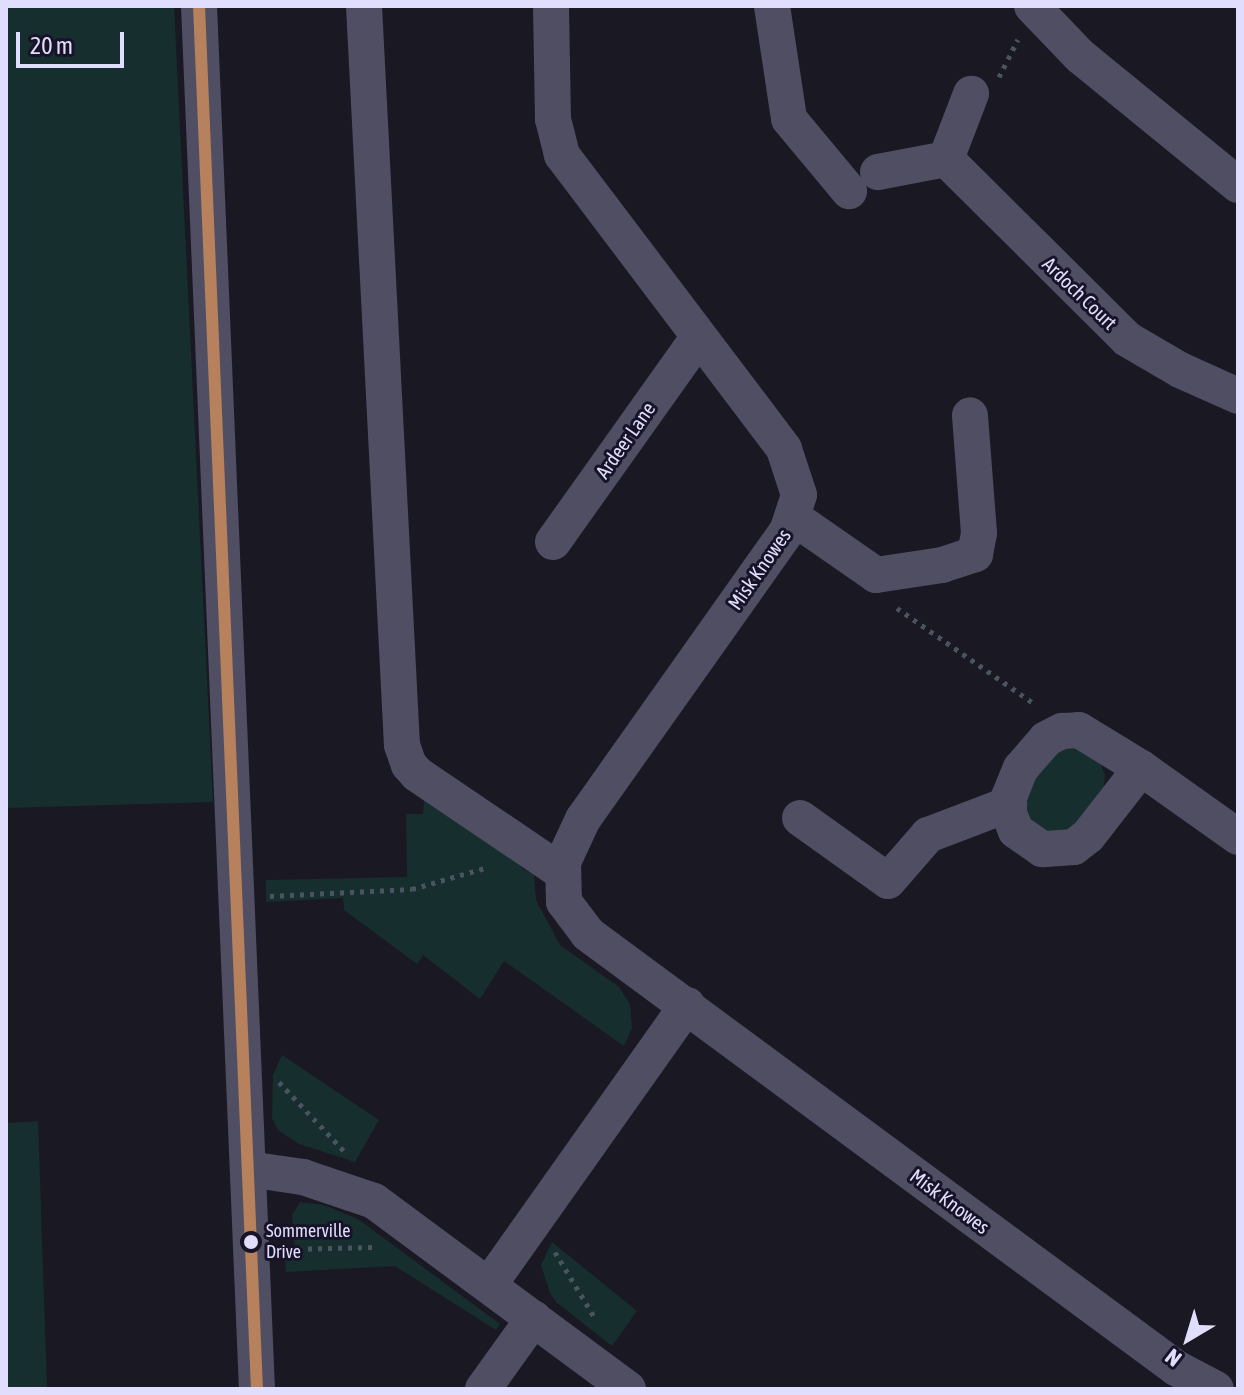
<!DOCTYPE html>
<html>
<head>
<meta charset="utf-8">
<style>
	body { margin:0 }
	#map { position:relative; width:1244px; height:1395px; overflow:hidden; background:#1a1823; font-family:"Asap Condensed",sans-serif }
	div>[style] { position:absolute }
	.green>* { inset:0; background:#172e2e }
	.path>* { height:5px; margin-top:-2.5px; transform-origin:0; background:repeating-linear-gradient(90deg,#4a5460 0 4px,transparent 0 10px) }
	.minor>* { height:36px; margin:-18px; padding:0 18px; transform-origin:18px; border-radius:18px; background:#4f4e63 }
	.bus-1>* { height:12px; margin:-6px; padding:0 6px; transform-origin:6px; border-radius:6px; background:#b6815c }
	.dots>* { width:22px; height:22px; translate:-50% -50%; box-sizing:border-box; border:4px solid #171328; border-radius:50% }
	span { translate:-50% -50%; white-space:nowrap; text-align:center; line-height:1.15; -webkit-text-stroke:6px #171328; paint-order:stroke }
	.bus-label { font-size:18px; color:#e1ddfc }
	.left { translate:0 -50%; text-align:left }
	.street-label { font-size:20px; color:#e1ddfc }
	.frame { position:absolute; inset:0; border:8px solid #e1ddfc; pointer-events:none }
	.north { position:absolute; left:1148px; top:1299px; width:80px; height:80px; -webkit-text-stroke:6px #171328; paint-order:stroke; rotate:218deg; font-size:22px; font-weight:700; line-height:32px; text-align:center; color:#e1ddfc }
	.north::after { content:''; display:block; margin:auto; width:28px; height:36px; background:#e1ddfc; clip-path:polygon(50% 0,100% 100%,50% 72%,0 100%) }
	.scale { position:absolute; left:16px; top:32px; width:108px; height:36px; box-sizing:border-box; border:4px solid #e1ddfc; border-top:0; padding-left:10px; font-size:24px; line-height:28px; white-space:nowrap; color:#e1ddfc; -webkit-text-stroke:6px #171328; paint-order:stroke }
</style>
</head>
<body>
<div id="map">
	<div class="green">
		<div style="clip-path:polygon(6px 6px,174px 6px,213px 802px,6px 808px)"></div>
		<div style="clip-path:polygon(1065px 747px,1075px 747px,1099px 760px,1105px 775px,1104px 786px,1072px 828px,1048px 837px,1031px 828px,1025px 801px,1027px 791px,1047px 760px)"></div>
		<div style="clip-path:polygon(425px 793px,514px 852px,522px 868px,534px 875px,536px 900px,560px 945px,619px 987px,630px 1004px,632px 1028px,624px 1046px,504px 961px,480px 999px,423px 955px,417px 964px,344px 910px,343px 898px,266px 902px,266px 880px,407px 877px,406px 814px,423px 814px)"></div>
		<div style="clip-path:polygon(282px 1055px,379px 1120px,355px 1162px,299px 1144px,278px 1130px,272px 1118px,273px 1075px)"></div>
		<div style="clip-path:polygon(38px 1121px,47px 1389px,6px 1389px,6px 1123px)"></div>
		<div style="clip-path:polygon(300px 1202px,324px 1205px,358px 1219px,500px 1324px,496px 1330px,395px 1266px,286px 1272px,284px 1249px,295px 1248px,292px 1215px)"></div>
		<div style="clip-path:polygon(552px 1242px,637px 1311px,612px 1346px,556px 1302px,550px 1293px,541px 1265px)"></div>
	</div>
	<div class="path">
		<div style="left:999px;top:77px;width:42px;rotate:-63.4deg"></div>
		<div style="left:897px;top:608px;width:169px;rotate:34.9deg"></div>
		<div style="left:270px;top:896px;width:142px;rotate:-2.8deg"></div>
		<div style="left:412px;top:889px;width:79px;rotate:-16.1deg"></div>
		<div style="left:279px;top:1082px;width:95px;rotate:46.7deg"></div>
		<div style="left:288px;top:1249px;width:86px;rotate:-1.3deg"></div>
		<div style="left:555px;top:1252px;width:77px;rotate:58.8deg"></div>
	</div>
	<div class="minor">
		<div style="left:199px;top:6px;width:1384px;rotate:87.6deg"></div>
		<div style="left:364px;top:6px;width:740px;rotate:87.06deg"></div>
		<div style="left:402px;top:745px;width:21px;rotate:71deg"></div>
		<div style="left:409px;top:765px;width:12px;rotate:48deg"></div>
		<div style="left:417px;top:774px;width:175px;rotate:34.1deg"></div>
		<div style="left:551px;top:6px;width:113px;rotate:89deg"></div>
		<div style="left:553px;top:119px;width:37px;rotate:76deg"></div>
		<div style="left:562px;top:155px;width:368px;rotate:52.9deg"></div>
		<div style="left:784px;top:449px;width:48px;rotate:71.9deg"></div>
		<div style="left:799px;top:495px;width:38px;rotate:108deg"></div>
		<div style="left:787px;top:531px;width:353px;rotate:125.3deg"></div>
		<div style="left:583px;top:819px;width:47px;rotate:114.9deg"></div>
		<div style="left:563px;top:862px;width:40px;rotate:88.6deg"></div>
		<div style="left:564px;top:902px;width:40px;rotate:53deg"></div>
		<div style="left:588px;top:934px;width:731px;rotate:36.43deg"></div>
		<div style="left:1176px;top:1368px;width:45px;rotate:27.7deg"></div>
		<div style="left:772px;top:6px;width:114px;rotate:81.4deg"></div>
		<div style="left:789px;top:119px;width:94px;rotate:50.2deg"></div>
		<div style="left:1032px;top:6px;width:69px;rotate:46.2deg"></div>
		<div style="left:1080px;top:56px;width:204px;rotate:39.2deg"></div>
		<div style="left:946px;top:159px;width:70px;rotate:-69deg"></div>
		<div style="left:878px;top:172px;width:69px;rotate:-10.8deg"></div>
		<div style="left:946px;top:159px;width:255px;rotate:44.8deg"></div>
		<div style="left:1127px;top:339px;width:61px;rotate:30.3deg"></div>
		<div style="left:1180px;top:370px;width:64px;rotate:24.1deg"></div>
		<div style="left:794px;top:518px;width:100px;rotate:34.8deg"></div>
		<div style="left:876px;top:575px;width:67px;rotate:-8.6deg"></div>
		<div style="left:942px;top:565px;width:35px;rotate:-18deg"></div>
		<div style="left:975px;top:554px;width:21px;rotate:-79deg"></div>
		<div style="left:979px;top:533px;width:118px;rotate:-94.4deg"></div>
		<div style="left:553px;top:542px;width:250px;rotate:-54.6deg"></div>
		<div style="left:1141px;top:768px;width:86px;rotate:127.9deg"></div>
		<div style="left:1088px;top:836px;width:18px;rotate:142deg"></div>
		<div style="left:1074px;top:847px;width:32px;rotate:176deg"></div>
		<div style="left:1042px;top:849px;width:32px;rotate:-145deg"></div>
		<div style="left:1016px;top:831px;width:18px;rotate:-112deg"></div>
		<div style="left:1009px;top:814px;width:17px;rotate:-90deg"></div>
		<div style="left:1009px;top:797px;width:31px;rotate:-68deg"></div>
		<div style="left:1021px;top:768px;width:38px;rotate:-49deg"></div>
		<div style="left:1046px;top:739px;width:18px;rotate:-27deg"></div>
		<div style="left:1062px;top:731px;width:17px;rotate:-3deg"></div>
		<div style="left:1079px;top:730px;width:73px;rotate:31.5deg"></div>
		<div style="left:1141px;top:768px;width:119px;rotate:35.4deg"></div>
		<div style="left:800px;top:818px;width:108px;rotate:35.6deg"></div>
		<div style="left:888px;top:881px;width:61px;rotate:-49deg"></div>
		<div style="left:928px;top:835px;width:87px;rotate:-20.9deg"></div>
		<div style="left:248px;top:1169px;width:56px;rotate:8.3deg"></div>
		<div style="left:303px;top:1177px;width:75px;rotate:18.7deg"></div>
		<div style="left:374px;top:1201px;width:316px;rotate:36.5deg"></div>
		<div style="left:489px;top:1285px;width:343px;rotate:-54.7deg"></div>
		<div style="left:483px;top:1389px;width:87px;rotate:-54.3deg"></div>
	</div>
	<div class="bus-1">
		<div style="left:199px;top:6px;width:1384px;rotate:87.6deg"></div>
	</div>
	<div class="dots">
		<div style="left:251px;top:1242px;background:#e1ddfc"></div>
	</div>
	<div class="bus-label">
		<span class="left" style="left:266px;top:1242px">Sommerville<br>Drive</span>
	</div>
	<div class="street-label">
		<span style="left:1080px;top:293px;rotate:44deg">Ardoch Court</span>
		<span style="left:625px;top:440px;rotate:-55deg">Ardeer Lane</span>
		<span style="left:759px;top:569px;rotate:-55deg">Misk Knowes</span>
		<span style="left:950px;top:1201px;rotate:37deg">Misk Knowes</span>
	</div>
	<div class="frame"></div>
	<div class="north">N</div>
	<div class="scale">20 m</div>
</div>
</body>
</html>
